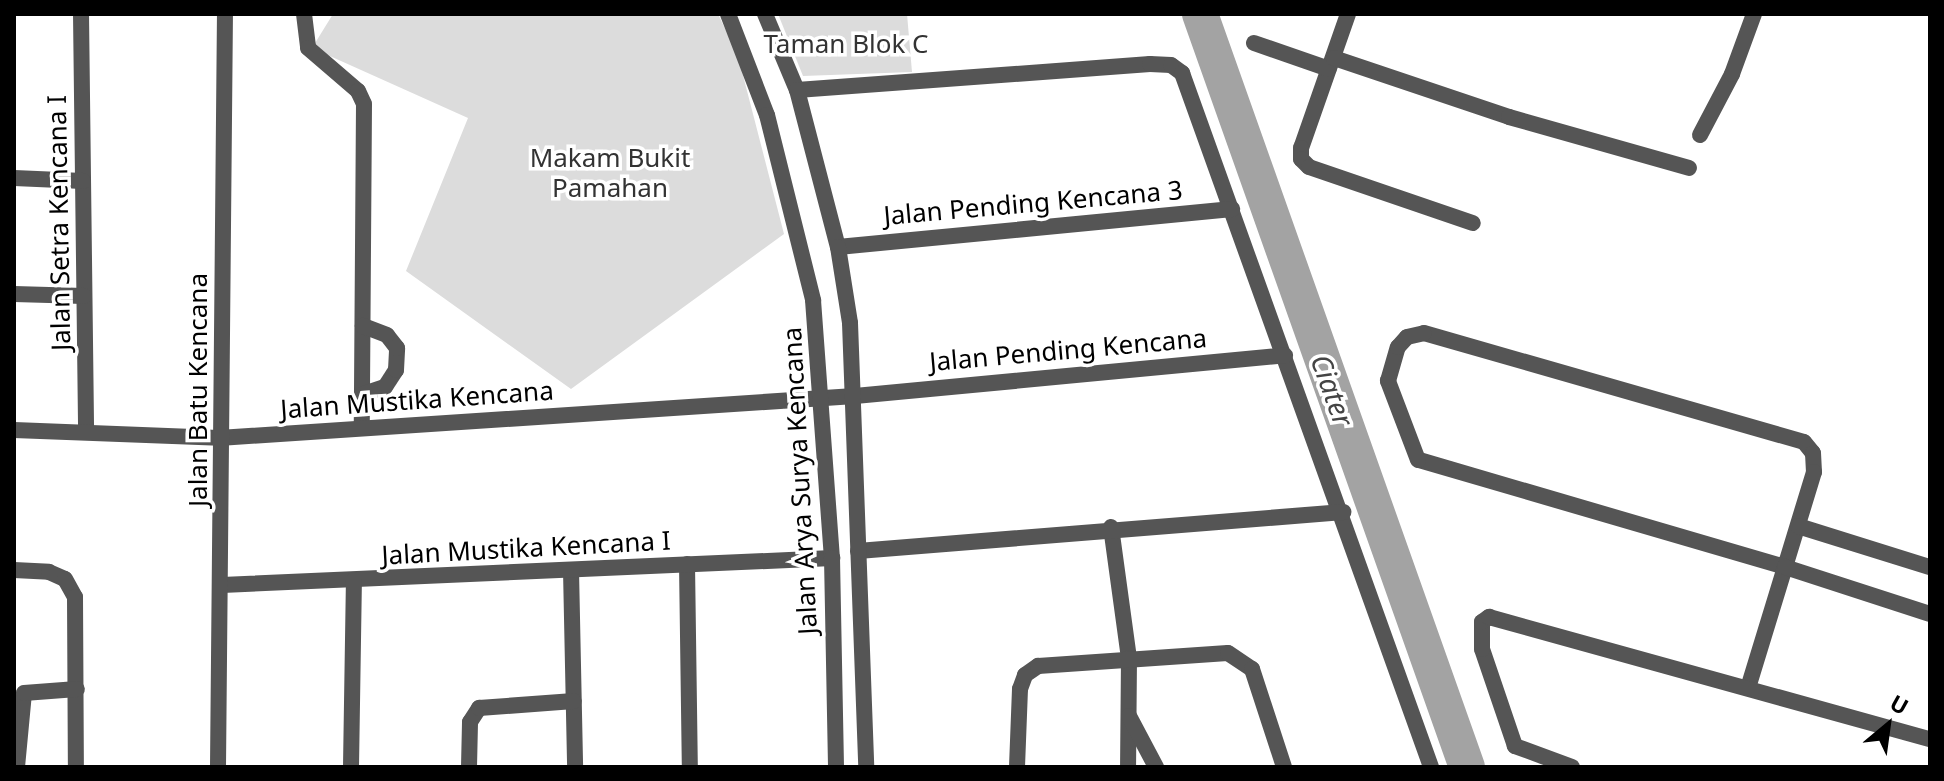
<!DOCTYPE html>
<html>
<head>
<meta charset="utf-8">
<style>
	body { margin:0 }
	#map { position:relative; width:1944px; height:781px; overflow:hidden; background:#fff; font-family:"Noto Sans",sans-serif }
	div>[style] { position:absolute }
	.green>* { inset:0; background:#dcdcdc }
	.river>* { height:36px; margin:-18px; padding:0 18px; transform-origin:18px; border-radius:18px; background:#a3a3a3 }
	.minor>* { height:16px; margin:-8px; padding:0 8px; transform-origin:8px; border-radius:8px; background:#555 }
	.tertiary>* { height:16px; margin:-8px; padding:0 8px; transform-origin:8px; border-radius:8px; background:#555 }
	span { translate:-50% -50%; white-space:nowrap; text-align:center; line-height:1.15; -webkit-text-stroke:7px #fff; paint-order:stroke }
	.park-label { font-size:26px; color:#333 }
	.street-label { font-size:26px; color:#000 }
	.water-label { font-size:28px; color:#444; font-style:italic }
	.frame { position:absolute; inset:0; border:16px solid #000; pointer-events:none }
	.north { position:absolute; left:1848px; top:685px; width:80px; height:80px; -webkit-text-stroke:6px #fff; paint-order:stroke; rotate:29deg; font-size:22px; font-weight:700; line-height:32px; text-align:center; color:#000 }
	.north::after { content:''; display:block; margin:auto; width:28px; height:36px; background:#000; clip-path:polygon(50% 0,100% 100%,50% 72%,0 100%) }
</style>
</head>
<body>
<div id="map">
	<div class="green">
		<div style="clip-path:polygon(333px 14px,718px 14px,738px 56px,784px 234px,571px 389px,406px 271px,468px 118px,312px 48px)"></div>
		<div style="clip-path:polygon(778px 14px,907px 14px,912px 72px,803px 76px)"></div>
	</div>
	<div class="river">
		<div style="left:1200px;top:14px;width:799px;rotate:70.48deg"></div>
	</div>
	<div class="minor">
		<div style="left:81px;top:14px;width:418px;rotate:89.3deg"></div>
		<div style="left:304px;top:14px;width:34px;rotate:83deg"></div>
		<div style="left:308px;top:48px;width:66px;rotate:40.7deg"></div>
		<div style="left:358px;top:91px;width:14px;rotate:65deg"></div>
		<div style="left:364px;top:104px;width:324px;rotate:90.4deg"></div>
		<div style="left:1348px;top:14px;width:142px;rotate:109.3deg"></div>
		<div style="left:1301px;top:148px;width:11px;rotate:90deg"></div>
		<div style="left:1301px;top:159px;width:11px;rotate:45deg"></div>
		<div style="left:1309px;top:167px;width:173px;rotate:18.9deg"></div>
		<div style="left:1254px;top:43px;width:79px;rotate:19.1deg"></div>
		<div style="left:1334px;top:58px;width:185px;rotate:18.6deg"></div>
		<div style="left:1509px;top:117px;width:187px;rotate:15.8deg"></div>
		<div style="left:797px;top:90px;width:354px;rotate:-4.2deg"></div>
		<div style="left:1150px;top:64px;width:21px;rotate:3deg"></div>
		<div style="left:1171px;top:65px;width:14px;rotate:36deg"></div>
		<div style="left:1182px;top:73px;width:737px;rotate:70.26deg"></div>
		<div style="left:1700px;top:135px;width:69px;rotate:-62.3deg"></div>
		<div style="left:1732px;top:74px;width:64px;rotate:-69.9deg"></div>
		<div style="left:14px;top:178px;width:69px;rotate:2.5deg"></div>
		<div style="left:838px;top:247px;width:396px;rotate:-5.5deg"></div>
		<div style="left:14px;top:294px;width:70px;rotate:1.6deg"></div>
		<div style="left:1424px;top:333px;width:395px;rotate:16deg"></div>
		<div style="left:1804px;top:442px;width:14px;rotate:51deg"></div>
		<div style="left:1813px;top:453px;width:19px;rotate:87deg"></div>
		<div style="left:1814px;top:472px;width:99px;rotate:107deg"></div>
		<div style="left:1785px;top:567px;width:382px;rotate:-163.7deg"></div>
		<div style="left:1418px;top:460px;width:85px;rotate:-110.8deg"></div>
		<div style="left:1388px;top:381px;width:35px;rotate:-74deg"></div>
		<div style="left:1398px;top:347px;width:13px;rotate:-48deg"></div>
		<div style="left:1407px;top:337px;width:17px;rotate:-13deg"></div>
		<div style="left:363px;top:394px;width:23px;rotate:-18deg"></div>
		<div style="left:385px;top:387px;width:20px;rotate:-57deg"></div>
		<div style="left:396px;top:370px;width:22px;rotate:-87deg"></div>
		<div style="left:397px;top:348px;width:16px;rotate:-128deg"></div>
		<div style="left:387px;top:335px;width:26px;rotate:-159deg"></div>
		<div style="left:14px;top:430px;width:205px;rotate:2.2deg"></div>
		<div style="left:219px;top:438px;width:637px;rotate:-3.78deg"></div>
		<div style="left:855px;top:396px;width:432px;rotate:-5.4deg"></div>
		<div style="left:1798px;top:526px;width:138px;rotate:17.3deg"></div>
		<div style="left:1111px;top:527px;width:132px;rotate:82.2deg"></div>
		<div style="left:1129px;top:658px;width:109px;rotate:90.5deg"></div>
		<div style="left:858px;top:551px;width:487px;rotate:-4.6deg"></div>
		<div style="left:687px;top:564px;width:203px;rotate:89.2deg"></div>
		<div style="left:14px;top:570px;width:35px;rotate:3deg"></div>
		<div style="left:49px;top:572px;width:17px;rotate:24deg"></div>
		<div style="left:65px;top:579px;width:21px;rotate:61deg"></div>
		<div style="left:75px;top:597px;width:170px;rotate:89.7deg"></div>
		<div style="left:571px;top:570px;width:197px;rotate:88.8deg"></div>
		<div style="left:222px;top:585px;width:611px;rotate:-2.53deg"></div>
		<div style="left:1748px;top:688px;width:127px;rotate:-73deg"></div>
		<div style="left:1785px;top:567px;width:152px;rotate:18deg"></div>
		<div style="left:1129px;top:716px;width:58px;rotate:62.1deg"></div>
		<div style="left:17px;top:767px;width:74px;rotate:-84.6deg"></div>
		<div style="left:24px;top:693px;width:53px;rotate:-4.3deg"></div>
		<div style="left:218px;top:767px;width:753px;rotate:-89.47deg"></div>
		<div style="left:351px;top:767px;width:187px;rotate:-89.1deg"></div>
		<div style="left:469px;top:767px;width:45px;rotate:-88.7deg"></div>
		<div style="left:470px;top:722px;width:17px;rotate:-57deg"></div>
		<div style="left:479px;top:708px;width:95px;rotate:-4.2deg"></div>
		<div style="left:1017px;top:767px;width:78px;rotate:-87.8deg"></div>
		<div style="left:1020px;top:689px;width:15px;rotate:-70deg"></div>
		<div style="left:1025px;top:675px;width:16px;rotate:-35deg"></div>
		<div style="left:1038px;top:666px;width:190px;rotate:-3.9deg"></div>
		<div style="left:1228px;top:653px;width:29px;rotate:34deg"></div>
		<div style="left:1252px;top:669px;width:103px;rotate:71.9deg"></div>
		<div style="left:1572px;top:767px;width:61px;rotate:-159.8deg"></div>
		<div style="left:1515px;top:746px;width:102px;rotate:-108.8deg"></div>
		<div style="left:1482px;top:649px;width:27px;rotate:-90deg"></div>
		<div style="left:1482px;top:622px;width:9px;rotate:-36deg"></div>
		<div style="left:1489px;top:617px;width:458px;rotate:15.5deg"></div>
	</div>
	<div class="tertiary">
		<div style="left:728px;top:14px;width:108px;rotate:68.9deg"></div>
		<div style="left:767px;top:115px;width:191px;rotate:76deg"></div>
		<div style="left:813px;top:300px;width:259px;rotate:85.8deg"></div>
		<div style="left:832px;top:558px;width:209px;rotate:88.9deg"></div>
		<div style="left:765px;top:14px;width:82px;rotate:67.2deg"></div>
		<div style="left:797px;top:90px;width:162px;rotate:75.4deg"></div>
		<div style="left:838px;top:247px;width:77px;rotate:81deg"></div>
		<div style="left:850px;top:323px;width:444px;rotate:87.9deg"></div>
	</div>
	<div class="park-label">
		<span style="left:846px;top:44px">Taman Blok C</span>
		<span style="left:610px;top:173px">Makam Bukit<br>Pamahan</span>
	</div>
	<div class="street-label">
		<span style="left:1033px;top:203px;rotate:-5deg">Jalan Pending Kencana 3</span>
		<span style="left:59px;top:223px;rotate:-91deg">Jalan Setra Kencana I</span>
		<span style="left:1068px;top:350px;rotate:-5deg">Jalan Pending Kencana</span>
		<span style="left:198px;top:390px;rotate:-90deg">Jalan Batu Kencana</span>
		<span style="left:417px;top:400px;rotate:-4deg">Jalan Mustika Kencana</span>
		<span style="left:800px;top:481px;rotate:-93deg">Jalan Arya Surya Kencana</span>
		<span style="left:526px;top:548px;rotate:-3deg">Jalan Mustika Kencana I</span>
	</div>
	<div class="water-label">
		<span style="left:1333px;top:390px;rotate:70deg">Ciater</span>
	</div>
	<div class="frame"></div>
	<div class="north">U</div>
</div>
</body>
</html>
